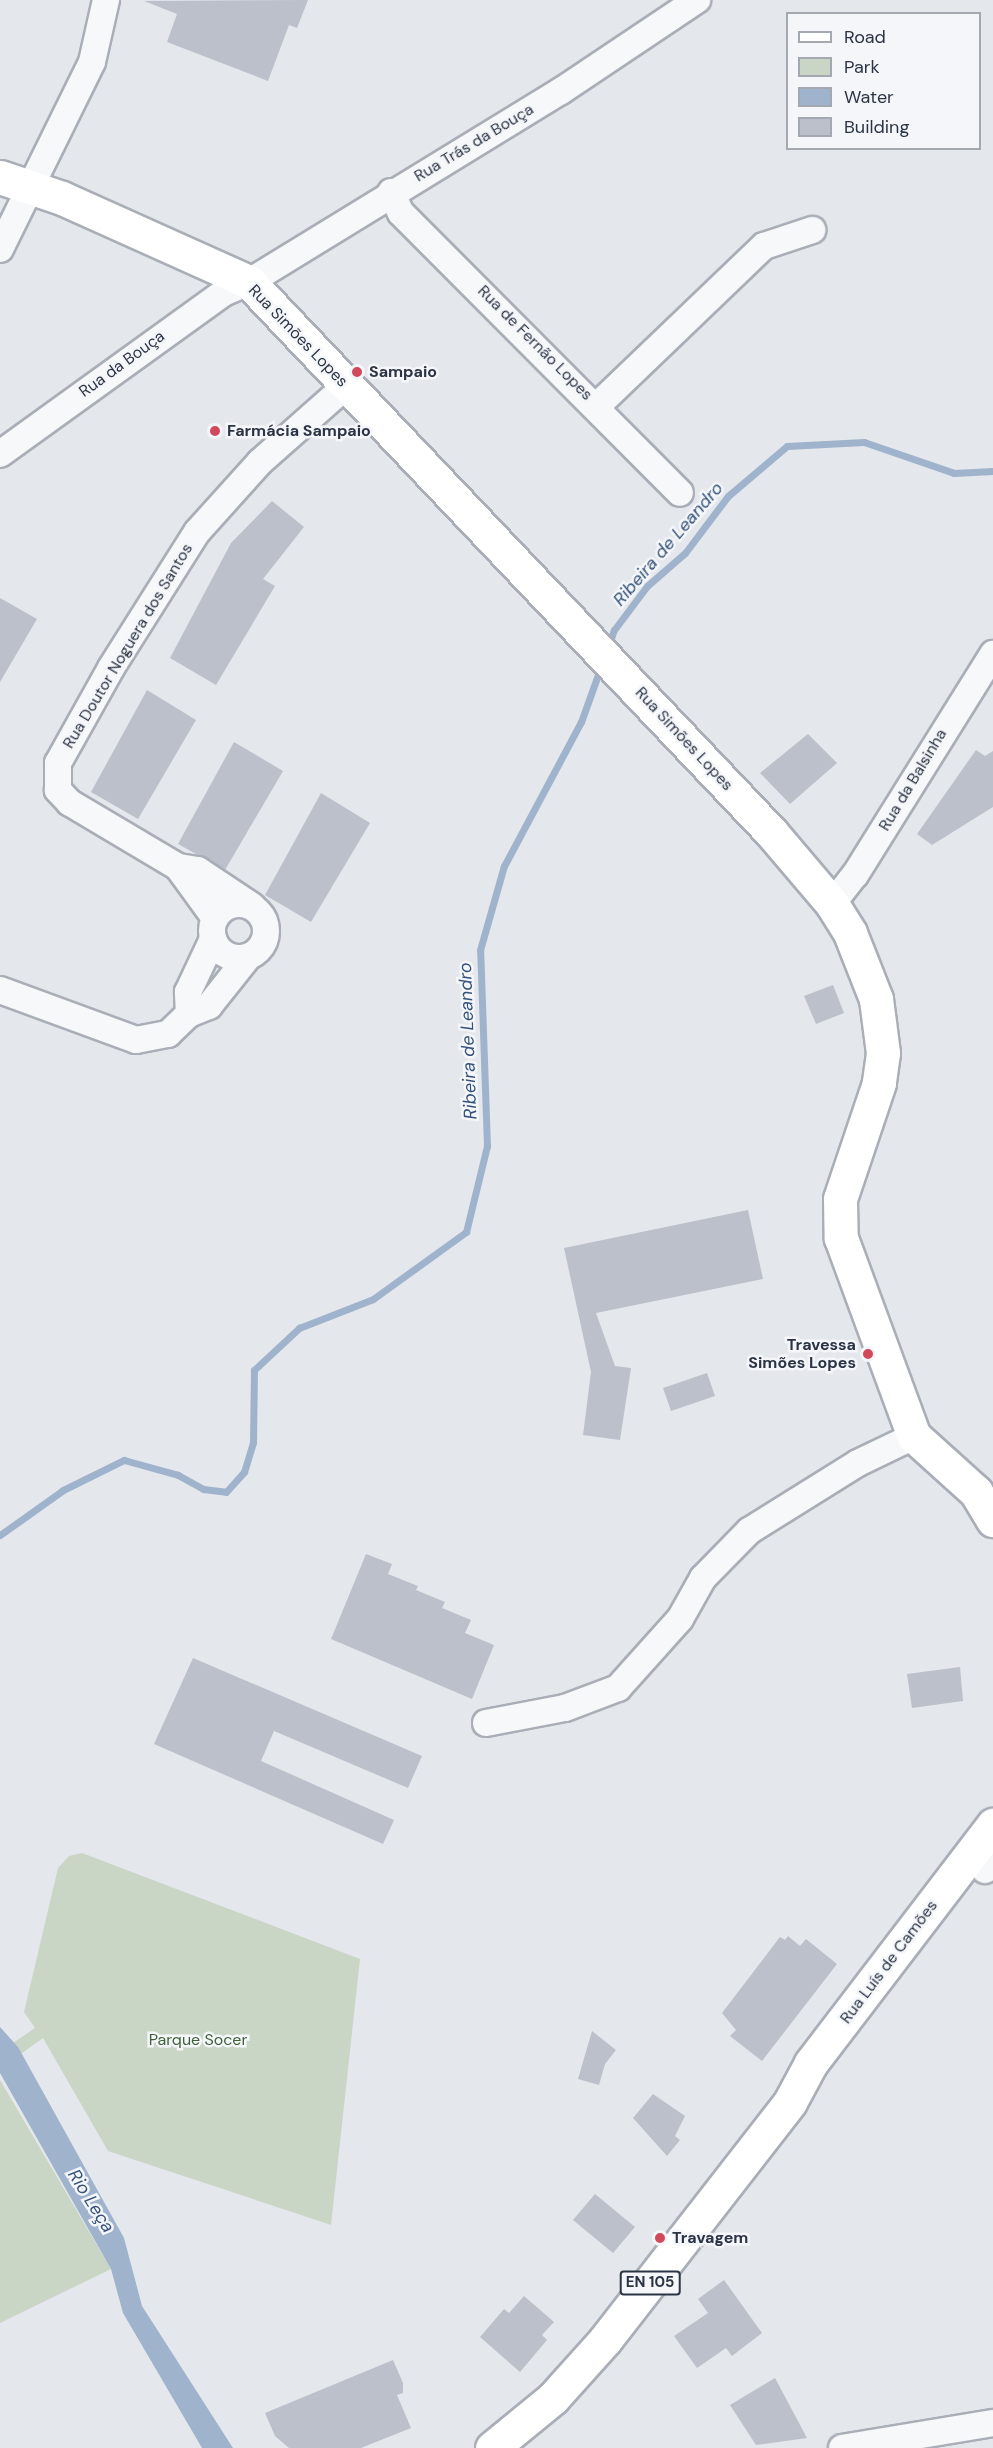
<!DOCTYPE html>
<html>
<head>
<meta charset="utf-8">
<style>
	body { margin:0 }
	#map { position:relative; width:993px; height:2448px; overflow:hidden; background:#e4e7ec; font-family:"DM Sans",sans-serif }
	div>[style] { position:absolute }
	.green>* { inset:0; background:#c9d6c5 }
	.water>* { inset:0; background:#9fb4cc }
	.stream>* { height:7px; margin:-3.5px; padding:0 3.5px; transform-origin:3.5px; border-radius:3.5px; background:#9fb4cc }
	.building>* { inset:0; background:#bbc0ca }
	.roads { filter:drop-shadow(2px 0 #a9aeb7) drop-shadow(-2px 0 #a9aeb7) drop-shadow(0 2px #a9aeb7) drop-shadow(0 -2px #a9aeb7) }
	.street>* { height:26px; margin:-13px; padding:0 13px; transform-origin:13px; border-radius:13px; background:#f7f8fa }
	.street>.ring { margin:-13px; padding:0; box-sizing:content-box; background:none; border:26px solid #f7f8fa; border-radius:50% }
	.secondary>* { height:33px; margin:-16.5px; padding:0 16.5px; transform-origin:16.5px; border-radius:16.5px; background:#fff }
	.primary>* { height:33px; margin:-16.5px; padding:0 16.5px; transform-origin:16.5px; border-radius:16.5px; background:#fff }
	.dots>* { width:16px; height:16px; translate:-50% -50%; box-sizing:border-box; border:3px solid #f4f6f9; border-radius:50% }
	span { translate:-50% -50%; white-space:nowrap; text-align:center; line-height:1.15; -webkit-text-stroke:5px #f4f6f9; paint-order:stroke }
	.shield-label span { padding:2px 4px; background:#f4f6f9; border:2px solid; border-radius:4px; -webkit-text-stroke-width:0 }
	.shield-label { font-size:15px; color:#2b3445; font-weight:700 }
	.street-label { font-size:16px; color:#2b3445 }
	.poi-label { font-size:16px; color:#2b3445; font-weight:700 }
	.left { translate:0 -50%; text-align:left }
	.right { translate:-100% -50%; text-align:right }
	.park-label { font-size:16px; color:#3f6138 }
	.water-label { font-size:18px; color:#34527a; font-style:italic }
	.legend { position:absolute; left:786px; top:12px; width:195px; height:138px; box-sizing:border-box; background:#f4f6f9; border:2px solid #a4a8b1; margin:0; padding:8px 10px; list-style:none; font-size:18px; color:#2b3445 }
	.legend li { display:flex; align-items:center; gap:12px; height:30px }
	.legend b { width:30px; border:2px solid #a4a8b1 }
</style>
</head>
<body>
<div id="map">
	<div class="green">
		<div style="clip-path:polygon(82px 1853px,360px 1959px,331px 2225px,108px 2151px,43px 2038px,0 2069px,0 2052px,35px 2028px,24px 2012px,58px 1868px,69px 1856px)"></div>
		<div style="clip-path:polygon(0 2080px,111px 2269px,0 2323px)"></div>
	</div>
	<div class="water">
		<div style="clip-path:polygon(0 2027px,18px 2047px,124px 2238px,142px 2306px,233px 2448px,202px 2448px,123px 2313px,111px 2269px,0 2073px)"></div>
	</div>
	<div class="stream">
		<div style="left:608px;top:647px;width:18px;rotate:-71deg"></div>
		<div style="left:614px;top:630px;width:55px;rotate:-53.1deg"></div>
		<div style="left:647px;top:586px;width:50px;rotate:-41deg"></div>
		<div style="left:685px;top:553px;width:71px;rotate:-53deg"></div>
		<div style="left:728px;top:496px;width:77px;rotate:-40.3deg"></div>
		<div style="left:787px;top:446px;width:77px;rotate:-3deg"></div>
		<div style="left:864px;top:442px;width:95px;rotate:19deg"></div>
		<div style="left:954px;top:473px;width:39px;rotate:-3deg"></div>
		<div style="left:0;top:1535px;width:77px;rotate:-35.5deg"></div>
		<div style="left:63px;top:1490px;width:68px;rotate:-26.2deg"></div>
		<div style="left:124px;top:1460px;width:56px;rotate:15.5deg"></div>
		<div style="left:178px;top:1475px;width:29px;rotate:29deg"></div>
		<div style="left:203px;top:1489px;width:23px;rotate:7deg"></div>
		<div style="left:226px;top:1492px;width:27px;rotate:-48deg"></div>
		<div style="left:244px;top:1472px;width:31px;rotate:-73deg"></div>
		<div style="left:253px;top:1442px;width:72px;rotate:-89.2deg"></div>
		<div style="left:254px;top:1370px;width:62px;rotate:-43deg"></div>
		<div style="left:299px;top:1328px;width:79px;rotate:-21.4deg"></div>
		<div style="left:373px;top:1299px;width:115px;rotate:-35.8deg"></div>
		<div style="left:466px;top:1232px;width:89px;rotate:-76.3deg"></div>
		<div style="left:487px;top:1146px;width:196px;rotate:-92deg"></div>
		<div style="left:480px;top:950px;width:87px;rotate:-74.1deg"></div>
		<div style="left:504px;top:866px;width:163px;rotate:-61.9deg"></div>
		<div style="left:581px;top:722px;width:59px;rotate:-70.3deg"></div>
	</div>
	<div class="building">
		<div style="clip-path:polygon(308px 0,297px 28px,289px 25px,268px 81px,167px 42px,177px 14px,144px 1px)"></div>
		<div style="clip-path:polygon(272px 501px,304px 527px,263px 579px,275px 586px,216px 685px,170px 658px,231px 543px)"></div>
		<div style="clip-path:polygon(0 598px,37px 619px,0 682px)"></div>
		<div style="clip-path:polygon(147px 690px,196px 720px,138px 819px,91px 792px)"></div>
		<div style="clip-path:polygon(808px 734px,837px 763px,790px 804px,760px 773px)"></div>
		<div style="clip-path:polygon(234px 742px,283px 771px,225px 870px,178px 844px)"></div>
		<div style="clip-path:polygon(976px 750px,985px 756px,993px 751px,993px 807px,932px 845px,917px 834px)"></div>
		<div style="clip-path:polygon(321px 793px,370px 823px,311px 922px,265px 895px)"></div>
		<div style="clip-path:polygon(833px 985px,844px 1013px,816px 1024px,804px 996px)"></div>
		<div style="clip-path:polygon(748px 1210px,763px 1279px,596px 1313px,615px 1366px,631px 1368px,620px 1440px,583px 1435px,591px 1372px,564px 1248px)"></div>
		<div style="clip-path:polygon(707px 1373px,715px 1396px,671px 1411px,663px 1388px)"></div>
		<div style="clip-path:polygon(366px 1554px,392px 1564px,388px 1574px,418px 1586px,416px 1590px,445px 1602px,442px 1608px,471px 1620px,465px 1633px,494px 1645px,472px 1699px,331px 1639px)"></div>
		<div style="clip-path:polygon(193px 1658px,422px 1756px,408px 1788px,274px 1731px,261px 1761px,394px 1820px,383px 1844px,154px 1744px)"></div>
		<div style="clip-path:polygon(960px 1667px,963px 1701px,912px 1708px,907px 1674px)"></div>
		<div style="clip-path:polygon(788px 1936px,800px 1946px,806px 1939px,837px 1964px,762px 2061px,730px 2036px,736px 2030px,722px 2013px,780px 1937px,785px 1940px)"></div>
		<div style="clip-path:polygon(592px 2031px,616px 2050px,605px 2064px,599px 2085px,578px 2079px)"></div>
		<div style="clip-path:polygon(653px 2094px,685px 2116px,675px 2136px,680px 2140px,667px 2156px,633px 2118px)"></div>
		<div style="clip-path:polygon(595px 2194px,635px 2227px,613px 2253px,573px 2220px)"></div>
		<div style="clip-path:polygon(724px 2280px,762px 2333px,732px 2356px,726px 2348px,697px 2368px,674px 2336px,708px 2313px,698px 2299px)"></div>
		<div style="clip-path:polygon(524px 2296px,554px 2322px,542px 2335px,547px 2340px,520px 2372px,480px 2337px,504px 2309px,509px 2313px)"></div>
		<div style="clip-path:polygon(393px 2360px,403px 2383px,403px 2393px,397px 2395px,411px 2428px,361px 2448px,289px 2448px,275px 2436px,265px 2413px)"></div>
		<div style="clip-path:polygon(775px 2378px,807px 2438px,756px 2445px,730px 2405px)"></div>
	</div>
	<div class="roads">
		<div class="street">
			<div style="left:391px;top:192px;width:23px;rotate:65deg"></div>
			<div style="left:401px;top:213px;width:395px;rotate:45.1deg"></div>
			<div style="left:0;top:249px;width:208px;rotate:-63.8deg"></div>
			<div style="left:92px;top:62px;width:64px;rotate:-77.3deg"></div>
			<div style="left:597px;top:406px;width:231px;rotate:-43.8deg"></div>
			<div style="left:764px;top:246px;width:51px;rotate:-18.4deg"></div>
			<div style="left:0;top:454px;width:275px;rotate:-35.8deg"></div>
			<div style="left:223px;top:293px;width:28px;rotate:-23deg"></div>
			<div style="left:249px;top:282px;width:366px;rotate:-31.5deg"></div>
			<div style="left:561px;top:91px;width:164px;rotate:-33.8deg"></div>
			<div style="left:179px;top:867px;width:19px;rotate:9deg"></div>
			<div style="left:198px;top:870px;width:65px;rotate:33.7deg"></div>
			<div class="ring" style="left:212px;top:904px;width:28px;height:28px"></div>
			<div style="left:832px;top:904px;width:37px;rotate:-52deg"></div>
			<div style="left:855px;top:875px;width:261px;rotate:-58deg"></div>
			<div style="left:215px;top:918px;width:63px;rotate:-126deg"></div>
			<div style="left:178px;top:867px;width:126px;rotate:-149.3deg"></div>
			<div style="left:70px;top:803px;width:18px;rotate:-133deg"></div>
			<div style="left:58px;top:790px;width:27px;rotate:-90deg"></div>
			<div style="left:58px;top:763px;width:109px;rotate:-60.8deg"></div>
			<div style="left:111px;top:668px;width:161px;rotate:-57.7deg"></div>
			<div style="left:197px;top:532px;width:94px;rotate:-48deg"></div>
			<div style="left:260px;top:462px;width:115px;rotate:-41.5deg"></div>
			<div style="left:0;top:990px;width:145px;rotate:20.2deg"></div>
			<div style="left:136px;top:1040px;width:33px;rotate:-11deg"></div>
			<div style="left:168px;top:1034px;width:29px;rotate:-44deg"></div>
			<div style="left:189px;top:1014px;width:22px;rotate:-22deg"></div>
			<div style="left:209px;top:1006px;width:63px;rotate:-51.5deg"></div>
			<div style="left:189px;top:1014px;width:22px;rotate:-93deg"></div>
			<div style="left:188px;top:992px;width:59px;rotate:-64.7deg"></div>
			<div style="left:486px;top:1723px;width:80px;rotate:-10.8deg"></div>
			<div style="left:565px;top:1708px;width:57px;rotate:-20.7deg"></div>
			<div style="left:618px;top:1688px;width:93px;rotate:-48.1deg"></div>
			<div style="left:680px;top:1619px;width:47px;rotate:-60.7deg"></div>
			<div style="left:703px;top:1578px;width:66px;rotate:-45.6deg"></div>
			<div style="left:749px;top:1531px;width:128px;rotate:-32deg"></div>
			<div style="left:858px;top:1463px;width:62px;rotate:-25.7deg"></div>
			<div style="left:985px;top:1870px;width:9px;rotate:-32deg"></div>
			<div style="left:842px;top:2448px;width:153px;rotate:-9.4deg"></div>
		</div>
		<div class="secondary">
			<div style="left:0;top:177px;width:65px;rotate:18.7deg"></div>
			<div style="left:62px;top:198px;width:205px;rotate:24.2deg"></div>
			<div style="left:249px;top:282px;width:758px;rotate:46.5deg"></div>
			<div style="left:771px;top:832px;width:94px;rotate:49.7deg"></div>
			<div style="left:832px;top:904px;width:34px;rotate:58deg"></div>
			<div style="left:850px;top:933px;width:71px;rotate:68.5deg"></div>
			<div style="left:876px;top:999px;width:54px;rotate:82.6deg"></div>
			<div style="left:883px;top:1053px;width:30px;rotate:98deg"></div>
			<div style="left:879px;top:1083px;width:122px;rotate:108.6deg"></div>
			<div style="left:840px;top:1199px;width:39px;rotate:89deg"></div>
			<div style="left:841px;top:1238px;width:211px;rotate:69.8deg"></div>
			<div style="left:914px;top:1436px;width:84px;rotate:42.1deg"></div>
			<div style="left:976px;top:1492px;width:33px;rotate:59deg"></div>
		</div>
		<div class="primary">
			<div style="left:492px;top:2448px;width:79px;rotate:-39.3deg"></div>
			<div style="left:553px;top:2398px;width:78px;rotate:-48.1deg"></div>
			<div style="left:605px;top:2340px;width:301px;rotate:-52.1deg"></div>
			<div style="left:790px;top:2102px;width:44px;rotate:-61.7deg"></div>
			<div style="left:811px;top:2063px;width:300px;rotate:-52.6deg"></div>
		</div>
	</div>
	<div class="dots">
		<div style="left:357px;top:372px;background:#d1495b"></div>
		<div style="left:215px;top:431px;background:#d1495b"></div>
		<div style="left:868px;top:1354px;background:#d1495b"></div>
		<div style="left:660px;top:2238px;background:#d1495b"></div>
	</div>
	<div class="shield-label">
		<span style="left:650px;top:2283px">EN 105</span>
	</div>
	<div class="street-label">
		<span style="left:474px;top:143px;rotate:-31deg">Rua Trás da Bouça</span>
		<span style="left:298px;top:336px;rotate:46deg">Rua Simões Lopes</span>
		<span style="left:535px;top:343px;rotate:45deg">Rua de Fernão Lopes</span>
		<span style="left:122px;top:364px;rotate:-36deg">Rua da Bouça</span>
		<span style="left:128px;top:646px;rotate:-59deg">Rua Doutor Noguera dos Santos</span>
		<span style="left:684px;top:739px;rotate:47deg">Rua Simões Lopes</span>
		<span style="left:913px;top:780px;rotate:-59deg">Rua da Balsinha</span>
		<span style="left:889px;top:1962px;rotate:-53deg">Rua Luís de Camões</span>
	</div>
	<div class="poi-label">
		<span class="left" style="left:369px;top:372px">Sampaio</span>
		<span class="left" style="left:227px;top:431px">Farmácia Sampaio</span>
		<span class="right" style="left:856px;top:1354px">Travessa<br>Simões Lopes</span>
		<span class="left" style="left:672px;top:2238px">Travagem</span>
	</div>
	<div class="park-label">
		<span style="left:198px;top:2040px">Parque Socer</span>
	</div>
	<div class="water-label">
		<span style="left:668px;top:544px;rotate:-49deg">Ribeira de Leandro</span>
		<span style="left:468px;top:1041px;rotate:-92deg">Ribeira de Leandro</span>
		<span style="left:91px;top:2201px;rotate:58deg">Rio Leça</span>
	</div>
	<ul class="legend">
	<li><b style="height:8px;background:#fff"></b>Road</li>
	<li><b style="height:16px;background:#c9d6c5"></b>Park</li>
	<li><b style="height:16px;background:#9fb4cc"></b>Water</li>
	<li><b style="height:16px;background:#bbc0ca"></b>Building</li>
	</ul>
</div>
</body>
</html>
